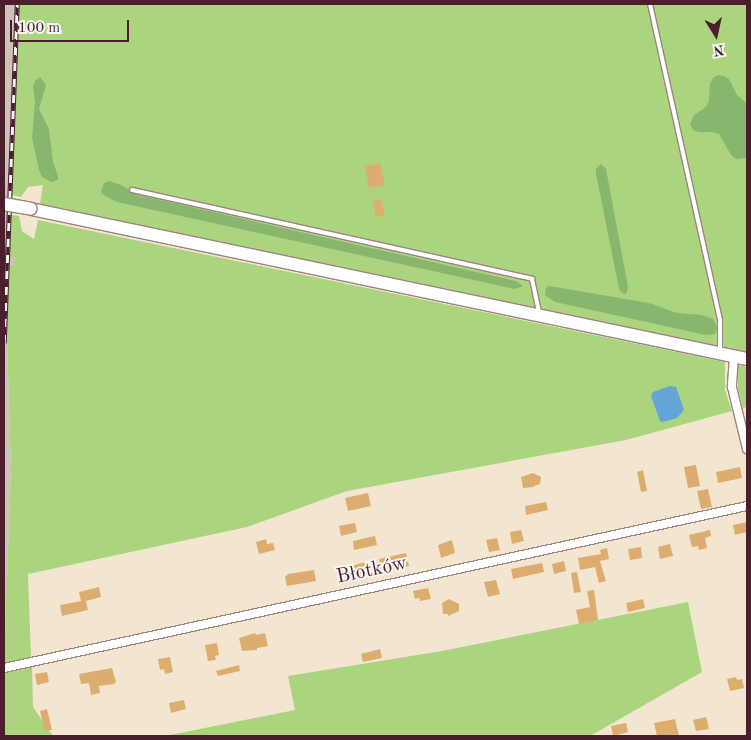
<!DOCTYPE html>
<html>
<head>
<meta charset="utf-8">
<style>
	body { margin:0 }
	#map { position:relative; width:751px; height:740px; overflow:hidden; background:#f3e6d1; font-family:"Old Standard TT",serif }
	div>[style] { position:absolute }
	.industrial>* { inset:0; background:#cbc3b8 }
	.green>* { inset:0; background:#abd47f }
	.forest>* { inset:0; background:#88b66e }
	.water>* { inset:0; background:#64a5d8 }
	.building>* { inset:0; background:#ddad6f }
	.roads { filter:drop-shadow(1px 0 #9e827e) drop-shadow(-1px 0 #9e827e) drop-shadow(0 1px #9e827e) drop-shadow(0 -1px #9e827e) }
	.service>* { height:4px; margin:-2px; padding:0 2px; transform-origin:2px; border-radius:2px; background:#fff }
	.minor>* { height:8px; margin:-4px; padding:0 4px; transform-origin:4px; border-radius:4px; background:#fff }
	.trunk>* { height:12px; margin:-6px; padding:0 6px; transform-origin:6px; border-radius:6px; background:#fff }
	.rail>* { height:4.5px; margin-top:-2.25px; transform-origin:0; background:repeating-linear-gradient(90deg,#f6f6f2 0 8px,#4a1f2b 0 16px); box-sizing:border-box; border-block:1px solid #4a1f2b }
	.bridges { filter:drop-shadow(1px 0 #9e827e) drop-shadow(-1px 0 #9e827e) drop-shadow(0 1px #9e827e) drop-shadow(0 -1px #9e827e) }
	.trunk-bridge>* { height:12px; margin:-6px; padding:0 6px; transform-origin:6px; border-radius:6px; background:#fff }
	span { translate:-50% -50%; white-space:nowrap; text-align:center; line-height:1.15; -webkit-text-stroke:4px #f6f6f2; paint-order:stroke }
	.street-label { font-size:20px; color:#4a1f2b }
	.frame { position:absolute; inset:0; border:5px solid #4a1f2b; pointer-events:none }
	.north { position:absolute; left:691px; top:10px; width:50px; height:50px; -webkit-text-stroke:4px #f6f6f2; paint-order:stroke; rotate:170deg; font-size:14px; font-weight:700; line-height:20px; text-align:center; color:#4a1f2b }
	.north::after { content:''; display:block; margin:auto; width:18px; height:22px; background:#4a1f2b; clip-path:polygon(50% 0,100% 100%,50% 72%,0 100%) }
	.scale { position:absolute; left:10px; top:20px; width:119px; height:22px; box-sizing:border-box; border:2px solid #4a1f2b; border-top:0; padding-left:6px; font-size:15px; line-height:18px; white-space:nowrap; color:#4a1f2b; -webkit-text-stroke:4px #f6f6f2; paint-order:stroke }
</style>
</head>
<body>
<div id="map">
	<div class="industrial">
		<div style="clip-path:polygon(4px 4px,20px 4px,11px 231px,18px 232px,15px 290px,7px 344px,11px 468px,4px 679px)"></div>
	</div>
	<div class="green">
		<div style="clip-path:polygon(20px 4px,747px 4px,747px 352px,40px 204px,43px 185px,28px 187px,21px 197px,12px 195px)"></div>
		<div style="clip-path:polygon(12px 215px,19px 216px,22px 231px,34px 239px,38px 220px,725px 362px,725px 390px,732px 411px,626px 440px,347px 491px,247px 527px,28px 574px,31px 657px,4px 663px,11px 468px,7px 343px,9px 265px,15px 265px,16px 257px,10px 257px)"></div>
		<div style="clip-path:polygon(738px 365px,747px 367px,747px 407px,743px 408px,738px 388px)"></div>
		<div style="clip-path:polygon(688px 602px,702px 672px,590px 736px,165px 736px,295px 710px,288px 676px,442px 651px)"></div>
		<div style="clip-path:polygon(32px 667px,33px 707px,53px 736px,4px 736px,4px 673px)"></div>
	</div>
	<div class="forest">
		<div style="clip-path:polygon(718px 75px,724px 76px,729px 79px,737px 95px,747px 104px,747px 158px,736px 159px,731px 155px,719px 134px,712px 132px,699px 132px,693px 130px,690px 125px,694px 115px,706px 107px,709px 100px,710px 84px,713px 78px)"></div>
		<div style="clip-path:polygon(40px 77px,46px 85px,39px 109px,49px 129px,53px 162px,58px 176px,58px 180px,51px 182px,42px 177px,39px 170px,32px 137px,35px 103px,33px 86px,35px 81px)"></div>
		<div style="clip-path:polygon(601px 164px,606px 169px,628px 287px,626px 294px,622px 293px,619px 289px,596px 174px,596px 169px)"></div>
		<div style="clip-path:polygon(109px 181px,121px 185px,138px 195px,516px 281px,523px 286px,515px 289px,117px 202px,105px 196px,101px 192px,104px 183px)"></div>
		<div style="clip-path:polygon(549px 286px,649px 303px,677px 313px,702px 315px,713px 319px,717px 326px,717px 330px,715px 334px,706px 335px,555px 302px,545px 295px,546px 288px)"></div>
	</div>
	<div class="water">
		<div style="clip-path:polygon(670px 386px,676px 387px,684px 410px,677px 418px,663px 422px,660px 421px,651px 396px,653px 392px)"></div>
	</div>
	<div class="building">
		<div style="clip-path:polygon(380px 163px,385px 185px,369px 188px,365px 166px)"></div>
		<div style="clip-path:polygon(381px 199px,385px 215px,376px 217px,373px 201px)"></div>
		<div style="clip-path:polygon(696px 465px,700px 486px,688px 488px,684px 467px)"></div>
		<div style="clip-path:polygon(740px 467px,742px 478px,718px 483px,716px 472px)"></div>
		<div style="clip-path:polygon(643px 470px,647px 491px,641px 492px,637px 472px)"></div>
		<div style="clip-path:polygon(533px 473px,541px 477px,540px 484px,534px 486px,534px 487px,523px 488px,521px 477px)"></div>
		<div style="clip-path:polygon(708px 489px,712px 507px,701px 509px,697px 491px)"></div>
		<div style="clip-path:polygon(368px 493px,371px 506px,348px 511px,345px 498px)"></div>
		<div style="clip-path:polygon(546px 502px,548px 510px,526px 515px,525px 506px)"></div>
		<div style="clip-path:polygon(747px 522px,747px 532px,735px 535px,733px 525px)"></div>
		<div style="clip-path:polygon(355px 523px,357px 532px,341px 536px,339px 526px)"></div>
		<div style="clip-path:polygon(521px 530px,524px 541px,512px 544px,510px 532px)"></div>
		<div style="clip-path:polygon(710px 530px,711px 536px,705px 538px,707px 548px,699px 550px,698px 546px,692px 547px,689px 535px)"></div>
		<div style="clip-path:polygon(375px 536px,377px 545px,354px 550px,353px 541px)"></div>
		<div style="clip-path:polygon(497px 538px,500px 550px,489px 552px,486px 540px)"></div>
		<div style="clip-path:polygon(266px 539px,267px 544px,273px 543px,275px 550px,259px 554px,256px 542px)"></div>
		<div style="clip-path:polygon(452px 540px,455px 553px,441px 558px,438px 545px)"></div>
		<div style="clip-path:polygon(670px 544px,673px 556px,660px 559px,658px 547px)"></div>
		<div style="clip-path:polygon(641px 547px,642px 558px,630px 560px,628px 549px)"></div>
		<div style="clip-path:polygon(607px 548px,609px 559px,600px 561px,606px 581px,599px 583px,595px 567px,580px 570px,578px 558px,601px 554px,600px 550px)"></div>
		<div style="clip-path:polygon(406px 553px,409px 566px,386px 571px,385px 568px,381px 569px,379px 559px)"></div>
		<div style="clip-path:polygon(564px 561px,566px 571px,554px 574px,552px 564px)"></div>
		<div style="clip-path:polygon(365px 562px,367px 575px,354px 576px,352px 566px)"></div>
		<div style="clip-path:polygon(542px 563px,544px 572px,513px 579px,511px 569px)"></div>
		<div style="clip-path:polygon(314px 570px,316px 581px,287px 586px,285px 577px,288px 574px)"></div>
		<div style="clip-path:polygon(577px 572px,581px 592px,574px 593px,571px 573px)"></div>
		<div style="clip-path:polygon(496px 580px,500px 594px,488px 597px,484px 582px)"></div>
		<div style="clip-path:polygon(99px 587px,101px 597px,86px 601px,88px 610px,62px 616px,60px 605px,81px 601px,79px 592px)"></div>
		<div style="clip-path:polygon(428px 588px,431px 599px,420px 601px,419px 598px,415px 599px,413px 591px)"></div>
		<div style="clip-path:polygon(594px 590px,598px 620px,579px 624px,576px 610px,590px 607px,587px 591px)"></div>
		<div style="clip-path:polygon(449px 599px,459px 604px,459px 611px,448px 616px,448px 614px,443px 614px,442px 603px)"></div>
		<div style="clip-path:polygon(643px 599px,645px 608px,628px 612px,626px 603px)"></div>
		<div style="clip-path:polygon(255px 633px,256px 635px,265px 633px,268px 646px,257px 648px,257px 650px,242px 651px,239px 638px)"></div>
		<div style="clip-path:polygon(217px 643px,219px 655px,215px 656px,216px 660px,208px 661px,205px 645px)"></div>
		<div style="clip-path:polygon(380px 649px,382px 658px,363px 662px,361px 654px)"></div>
		<div style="clip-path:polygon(170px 657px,173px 672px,165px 674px,164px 669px,160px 670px,158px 659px)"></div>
		<div style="clip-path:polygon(239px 665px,240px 671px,218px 676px,216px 671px)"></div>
		<div style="clip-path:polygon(112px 668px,116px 682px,114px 684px,99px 686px,100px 693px,91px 695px,89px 683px,81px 684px,79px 674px)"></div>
		<div style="clip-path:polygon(47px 672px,49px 682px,37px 685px,35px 674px)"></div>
		<div style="clip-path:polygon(736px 677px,737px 680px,742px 679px,744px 688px,730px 691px,727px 679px)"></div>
		<div style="clip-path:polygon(184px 700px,186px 709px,171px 713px,169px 703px)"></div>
		<div style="clip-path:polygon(47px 709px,52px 730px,45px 731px,40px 711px)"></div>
		<div style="clip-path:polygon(706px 717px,709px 729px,696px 731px,693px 720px)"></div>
		<div style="clip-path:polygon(675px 719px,679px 736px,657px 736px,654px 723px)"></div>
		<div style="clip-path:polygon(626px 723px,628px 732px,613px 736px,611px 726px)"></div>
	</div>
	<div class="roads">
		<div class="service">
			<div style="left:650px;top:4px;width:324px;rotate:77.5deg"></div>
			<div style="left:720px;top:320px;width:31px;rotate:90deg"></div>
			<div style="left:132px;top:190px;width:410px;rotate:12.5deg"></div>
			<div style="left:532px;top:279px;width:35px;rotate:78deg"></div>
		</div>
		<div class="minor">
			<div style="left:734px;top:356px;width:31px;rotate:94deg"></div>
			<div style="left:732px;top:387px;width:64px;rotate:76.4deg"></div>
			<div style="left:4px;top:668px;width:760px;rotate:-12.3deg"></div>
		</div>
		<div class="trunk">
			<div style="left:31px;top:209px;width:732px;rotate:11.83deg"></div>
		</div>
	</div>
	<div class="rail">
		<div style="left:4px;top:343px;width:339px;rotate:-87.8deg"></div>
	</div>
	<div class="bridges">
		<div class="trunk-bridge">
			<div style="left:4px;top:204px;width:27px;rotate:10deg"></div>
		</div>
	</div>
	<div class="street-label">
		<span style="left:372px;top:571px;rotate:-12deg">Błotków</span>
	</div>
	<div class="frame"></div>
	<div class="north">N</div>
	<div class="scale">100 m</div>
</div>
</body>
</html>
